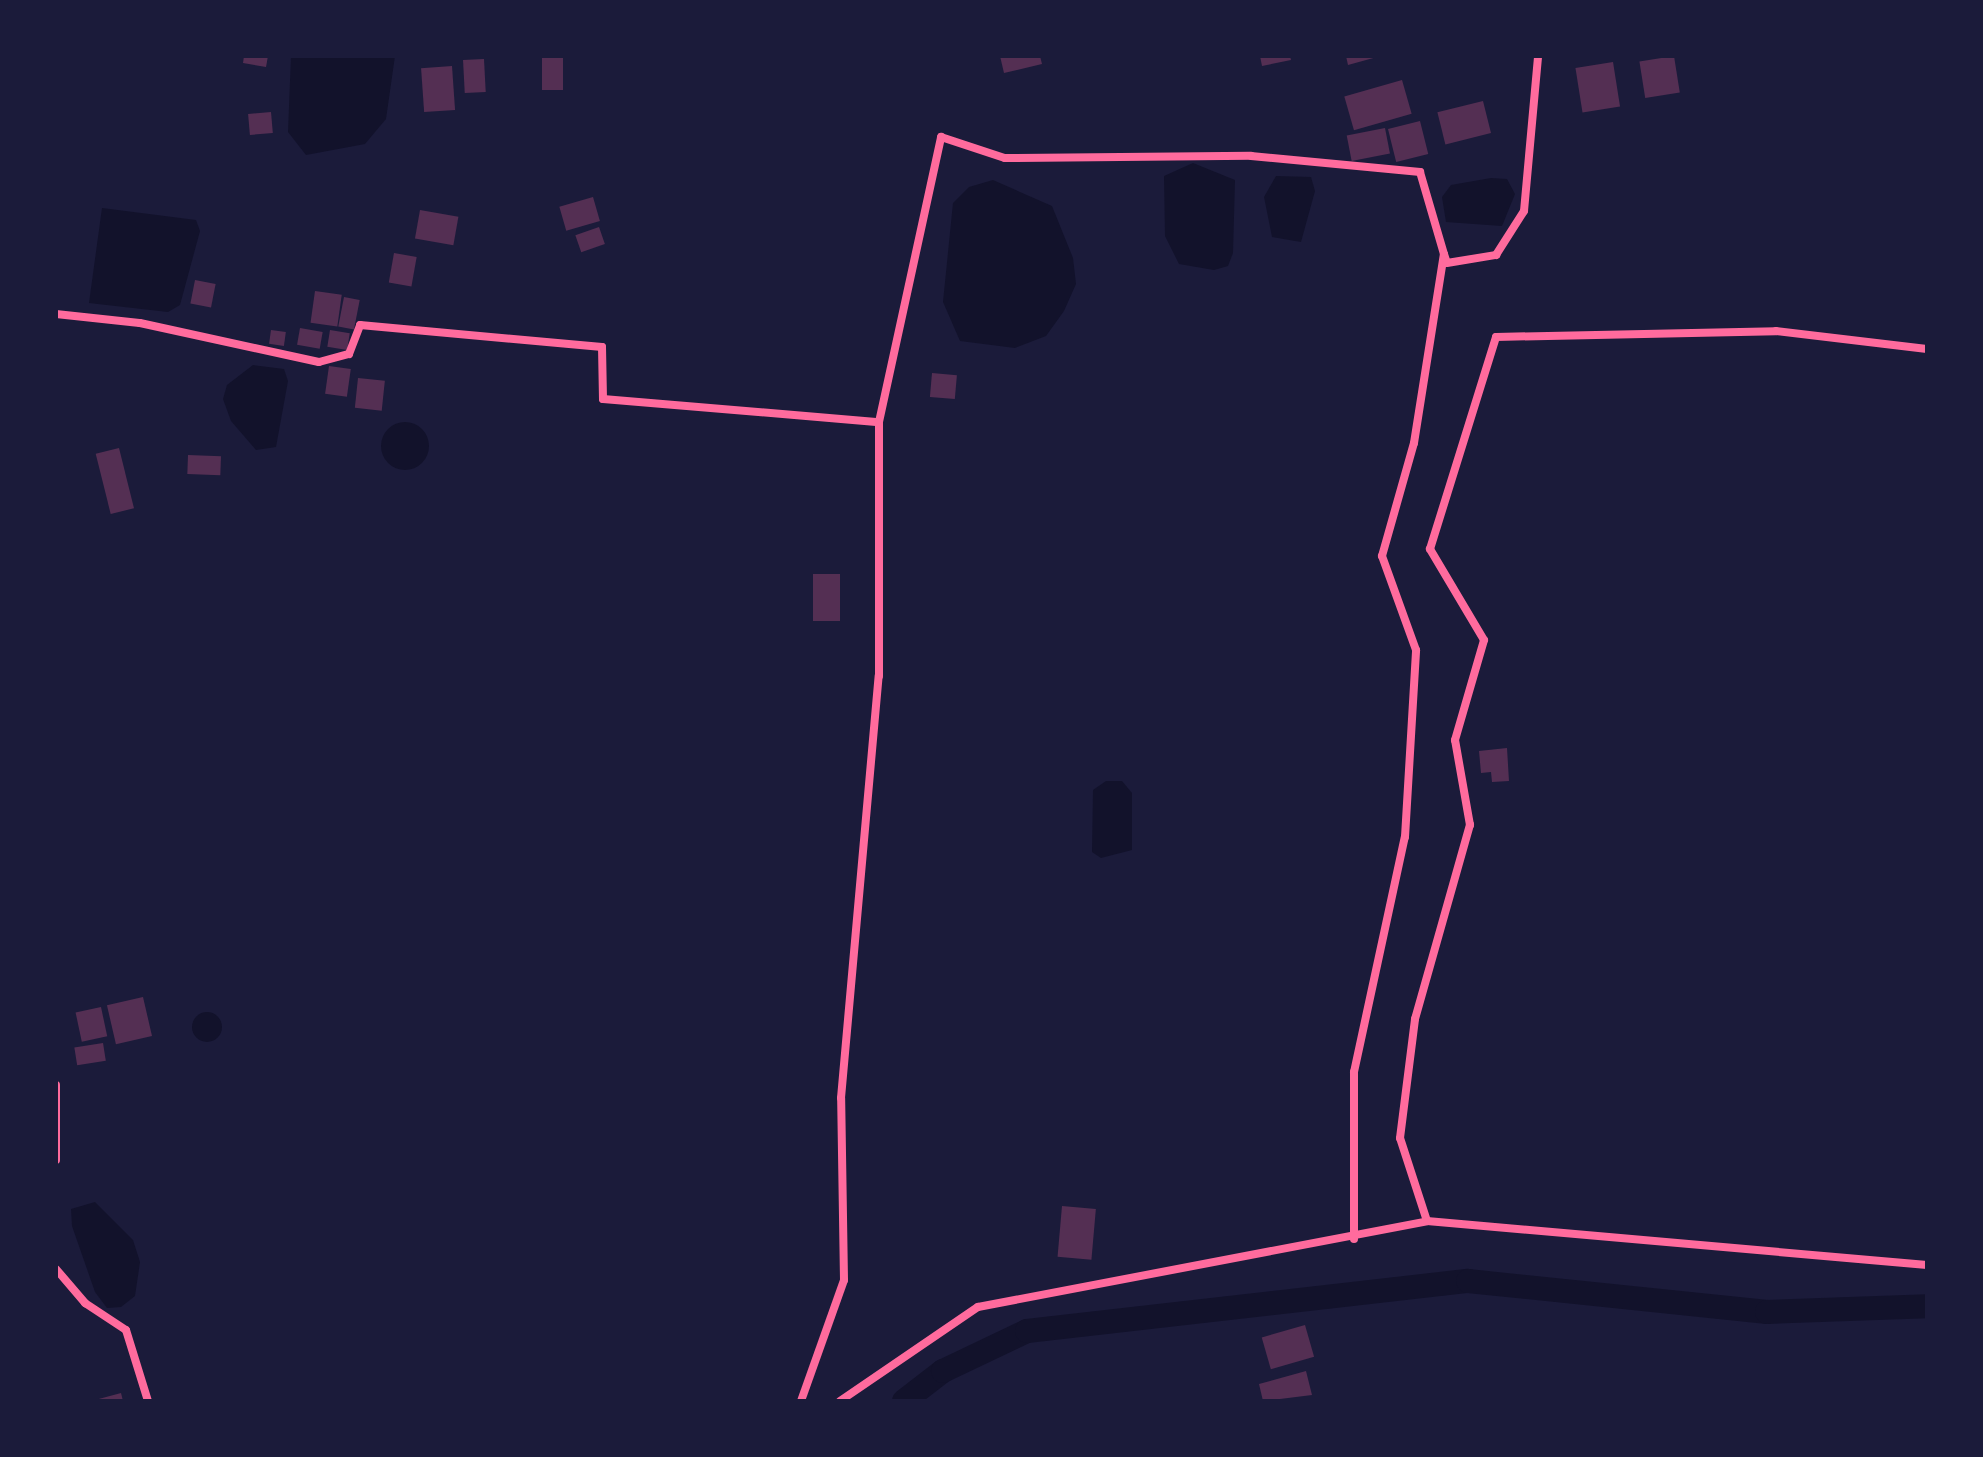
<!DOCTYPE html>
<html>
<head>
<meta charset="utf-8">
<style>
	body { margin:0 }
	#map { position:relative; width:1983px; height:1457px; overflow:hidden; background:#1b1b3a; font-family:"Open Sans",sans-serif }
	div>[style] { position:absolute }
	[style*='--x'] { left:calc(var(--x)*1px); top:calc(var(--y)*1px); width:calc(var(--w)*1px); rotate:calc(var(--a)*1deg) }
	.water>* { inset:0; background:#12122b }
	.round { border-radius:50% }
	.canal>* { height:24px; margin:-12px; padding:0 12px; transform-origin:12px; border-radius:12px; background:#12122b }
	.building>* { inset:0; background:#542f53; transform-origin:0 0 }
	.minor>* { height:8px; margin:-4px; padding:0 4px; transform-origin:4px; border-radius:4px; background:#ff6b9d }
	span { translate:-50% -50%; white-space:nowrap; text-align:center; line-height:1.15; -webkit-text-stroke:6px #1b1b3a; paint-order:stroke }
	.frame { position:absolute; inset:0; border:58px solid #1b1b3a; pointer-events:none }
</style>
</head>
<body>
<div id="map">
	<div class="water">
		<div style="clip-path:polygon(291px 56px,395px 56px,386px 119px,365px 144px,306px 155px,288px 132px)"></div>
		<div style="clip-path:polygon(1193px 163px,1235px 180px,1233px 253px,1228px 266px,1214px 270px,1179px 264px,1165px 236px,1164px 176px)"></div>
		<div style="clip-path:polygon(1276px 176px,1311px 177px,1315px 191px,1301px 242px,1272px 237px,1264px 197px)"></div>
		<div style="clip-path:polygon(1491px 178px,1507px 179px,1515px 194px,1502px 226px,1446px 222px,1442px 197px,1451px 185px)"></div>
		<div style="clip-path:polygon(993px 180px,1052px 206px,1073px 258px,1076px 284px,1064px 311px,1046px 336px,1015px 348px,960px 341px,943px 302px,953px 203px,969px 187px)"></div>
		<div style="clip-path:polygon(102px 208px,196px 220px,200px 231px,180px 305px,168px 312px,89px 303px)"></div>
		<div style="clip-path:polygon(253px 365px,284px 369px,288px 381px,276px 447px,256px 450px,231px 421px,223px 399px,227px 385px)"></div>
		<div class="round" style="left:381px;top:422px;width:48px;height:48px"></div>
		<div style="clip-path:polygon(1106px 781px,1122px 781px,1132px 793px,1132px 850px,1101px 858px,1092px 852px,1093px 790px)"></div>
		<div class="round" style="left:192px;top:1012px;width:30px;height:30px"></div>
		<div style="clip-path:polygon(95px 1202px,133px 1240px,140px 1262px,135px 1296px,121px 1307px,107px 1308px,95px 1292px,72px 1226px,71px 1209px)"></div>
	</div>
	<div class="canal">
		<div style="--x:904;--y:1401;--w:49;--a:-37.6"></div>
		<div style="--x:943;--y:1371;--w:93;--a:-25.5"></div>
		<div style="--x:1027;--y:1331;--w:444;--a:-6.5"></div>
		<div style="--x:1468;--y:1281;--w:301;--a:5.9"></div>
		<div style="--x:1767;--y:1312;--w:160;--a:-2.1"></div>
	</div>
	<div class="building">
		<div style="clip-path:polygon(244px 56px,268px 56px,266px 67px,243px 63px)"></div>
		<div style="left:542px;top:56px;width:21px;height:34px"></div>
		<div style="clip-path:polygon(1000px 56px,1040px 56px,1042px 64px,1004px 73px)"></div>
		<div style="clip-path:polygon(1260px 56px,1290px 56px,1291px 60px,1262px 66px)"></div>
		<div style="clip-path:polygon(1346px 56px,1377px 56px,1377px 57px,1348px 65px)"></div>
		<div style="left:1674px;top:56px;width:37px;height:35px;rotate:81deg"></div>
		<div style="left:484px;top:59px;width:33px;height:21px;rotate:87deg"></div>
		<div style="left:1613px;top:62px;width:45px;height:38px;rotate:81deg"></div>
		<div style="left:452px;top:66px;width:44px;height:31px;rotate:86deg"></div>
		<div style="left:1402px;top:80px;width:35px;height:60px;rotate:74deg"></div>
		<div style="left:1483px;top:101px;width:33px;height:47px;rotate:76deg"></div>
		<div style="left:271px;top:112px;width:21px;height:23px;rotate:85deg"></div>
		<div style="left:1420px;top:121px;width:34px;height:33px;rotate:76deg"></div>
		<div style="left:1385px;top:128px;width:26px;height:39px;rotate:79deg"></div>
		<div style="left:593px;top:197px;width:25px;height:35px;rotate:74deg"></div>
		<div style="left:420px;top:210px;width:39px;height:29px;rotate:10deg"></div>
		<div style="left:599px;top:227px;width:18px;height:25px;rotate:71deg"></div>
		<div style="left:394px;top:253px;width:23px;height:30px;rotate:10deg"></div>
		<div style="left:195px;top:280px;width:21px;height:24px;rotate:11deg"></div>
		<div style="left:315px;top:291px;width:27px;height:32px;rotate:8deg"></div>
		<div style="left:344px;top:297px;width:16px;height:30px;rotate:11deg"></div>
		<div style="left:300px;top:328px;width:23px;height:17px;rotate:10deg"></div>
		<div style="left:271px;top:330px;width:15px;height:14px;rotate:8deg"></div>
		<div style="left:330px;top:330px;width:20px;height:17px;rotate:9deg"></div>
		<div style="left:329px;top:366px;width:22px;height:28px;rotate:8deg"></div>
		<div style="left:932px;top:373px;width:25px;height:24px;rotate:5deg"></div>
		<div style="left:358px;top:378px;width:27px;height:30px;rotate:6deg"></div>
		<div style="left:119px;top:448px;width:62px;height:24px;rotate:76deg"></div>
		<div style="left:188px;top:455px;width:33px;height:19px;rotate:2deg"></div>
		<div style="left:840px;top:574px;width:47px;height:27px;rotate:90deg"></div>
		<div style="clip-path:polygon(1507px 748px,1509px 781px,1492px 782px,1491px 772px,1481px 773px,1479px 751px)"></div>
		<div style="left:143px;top:997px;width:40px;height:37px;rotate:77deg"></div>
		<div style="left:101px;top:1007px;width:30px;height:26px;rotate:78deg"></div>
		<div style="left:103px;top:1043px;width:18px;height:29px;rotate:81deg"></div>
		<div style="left:1062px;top:1206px;width:34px;height:51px;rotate:5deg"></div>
		<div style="left:1305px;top:1325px;width:33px;height:45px;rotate:74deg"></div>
		<div style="clip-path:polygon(1306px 1371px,1312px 1395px,1263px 1401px,1259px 1384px)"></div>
		<div style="clip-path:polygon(121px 1393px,123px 1401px,95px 1401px,95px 1400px)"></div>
	</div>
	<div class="minor">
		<div style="--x:56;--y:314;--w:84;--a:6.1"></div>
		<div style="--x:140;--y:323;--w:183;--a:12.3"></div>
		<div style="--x:319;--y:362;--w:31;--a:-15"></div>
		<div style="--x:349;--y:354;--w:31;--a:-69"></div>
		<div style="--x:360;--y:325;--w:243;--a:5.2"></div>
		<div style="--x:602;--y:347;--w:52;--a:88.9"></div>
		<div style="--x:603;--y:399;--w:277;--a:4.8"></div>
		<div style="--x:56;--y:1085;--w:75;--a:90"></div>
		<div style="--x:1427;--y:1221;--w:87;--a:-108"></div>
		<div style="--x:1400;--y:1138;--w:120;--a:-82.8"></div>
		<div style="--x:1415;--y:1019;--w:202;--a:-74.2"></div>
		<div style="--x:1470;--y:825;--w:86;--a:-100"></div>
		<div style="--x:1455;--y:740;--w:104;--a:-73.8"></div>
		<div style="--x:1484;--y:640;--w:106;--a:-120.7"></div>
		<div style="--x:1430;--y:549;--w:222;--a:-72.7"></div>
		<div style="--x:1496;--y:337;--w:280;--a:-1.2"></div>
		<div style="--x:1776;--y:331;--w:152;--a:6.8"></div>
		<div style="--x:1354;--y:1239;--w:167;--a:-90"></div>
		<div style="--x:1354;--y:1072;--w:240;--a:-77.8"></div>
		<div style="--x:1405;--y:837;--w:187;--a:-86.6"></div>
		<div style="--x:1416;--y:650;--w:100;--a:-109.9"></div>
		<div style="--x:1382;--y:556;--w:117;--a:-74.2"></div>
		<div style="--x:1414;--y:443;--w:191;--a:-81"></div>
		<div style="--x:1444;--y:254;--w:9;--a:72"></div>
		<div style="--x:1447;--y:263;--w:50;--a:-9.3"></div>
		<div style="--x:1496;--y:255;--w:52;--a:-57.5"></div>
		<div style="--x:1524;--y:211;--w:156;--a:-84.8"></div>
		<div style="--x:56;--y:1269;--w:45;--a:49.5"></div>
		<div style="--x:85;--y:1303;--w:49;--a:33.4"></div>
		<div style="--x:126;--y:1330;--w:74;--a:72.8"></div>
		<div style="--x:801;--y:1401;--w:128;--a:-70.4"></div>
		<div style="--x:844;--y:1280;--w:182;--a:-90.9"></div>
		<div style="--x:841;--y:1098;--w:424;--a:-84.9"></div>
		<div style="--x:879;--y:676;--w:254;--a:-90"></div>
		<div style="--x:879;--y:422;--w:292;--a:-77.7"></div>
		<div style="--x:941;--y:137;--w:67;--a:18.2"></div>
		<div style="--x:1005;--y:158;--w:246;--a:-0.5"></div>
		<div style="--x:1251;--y:156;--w:170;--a:5.4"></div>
		<div style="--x:1420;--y:172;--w:85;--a:73.7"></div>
		<div style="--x:840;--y:1401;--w:167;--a:-34.3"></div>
		<div style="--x:978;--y:1307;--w:457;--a:-10.8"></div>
		<div style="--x:1427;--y:1221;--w:502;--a:5.03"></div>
	</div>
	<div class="frame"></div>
</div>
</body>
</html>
